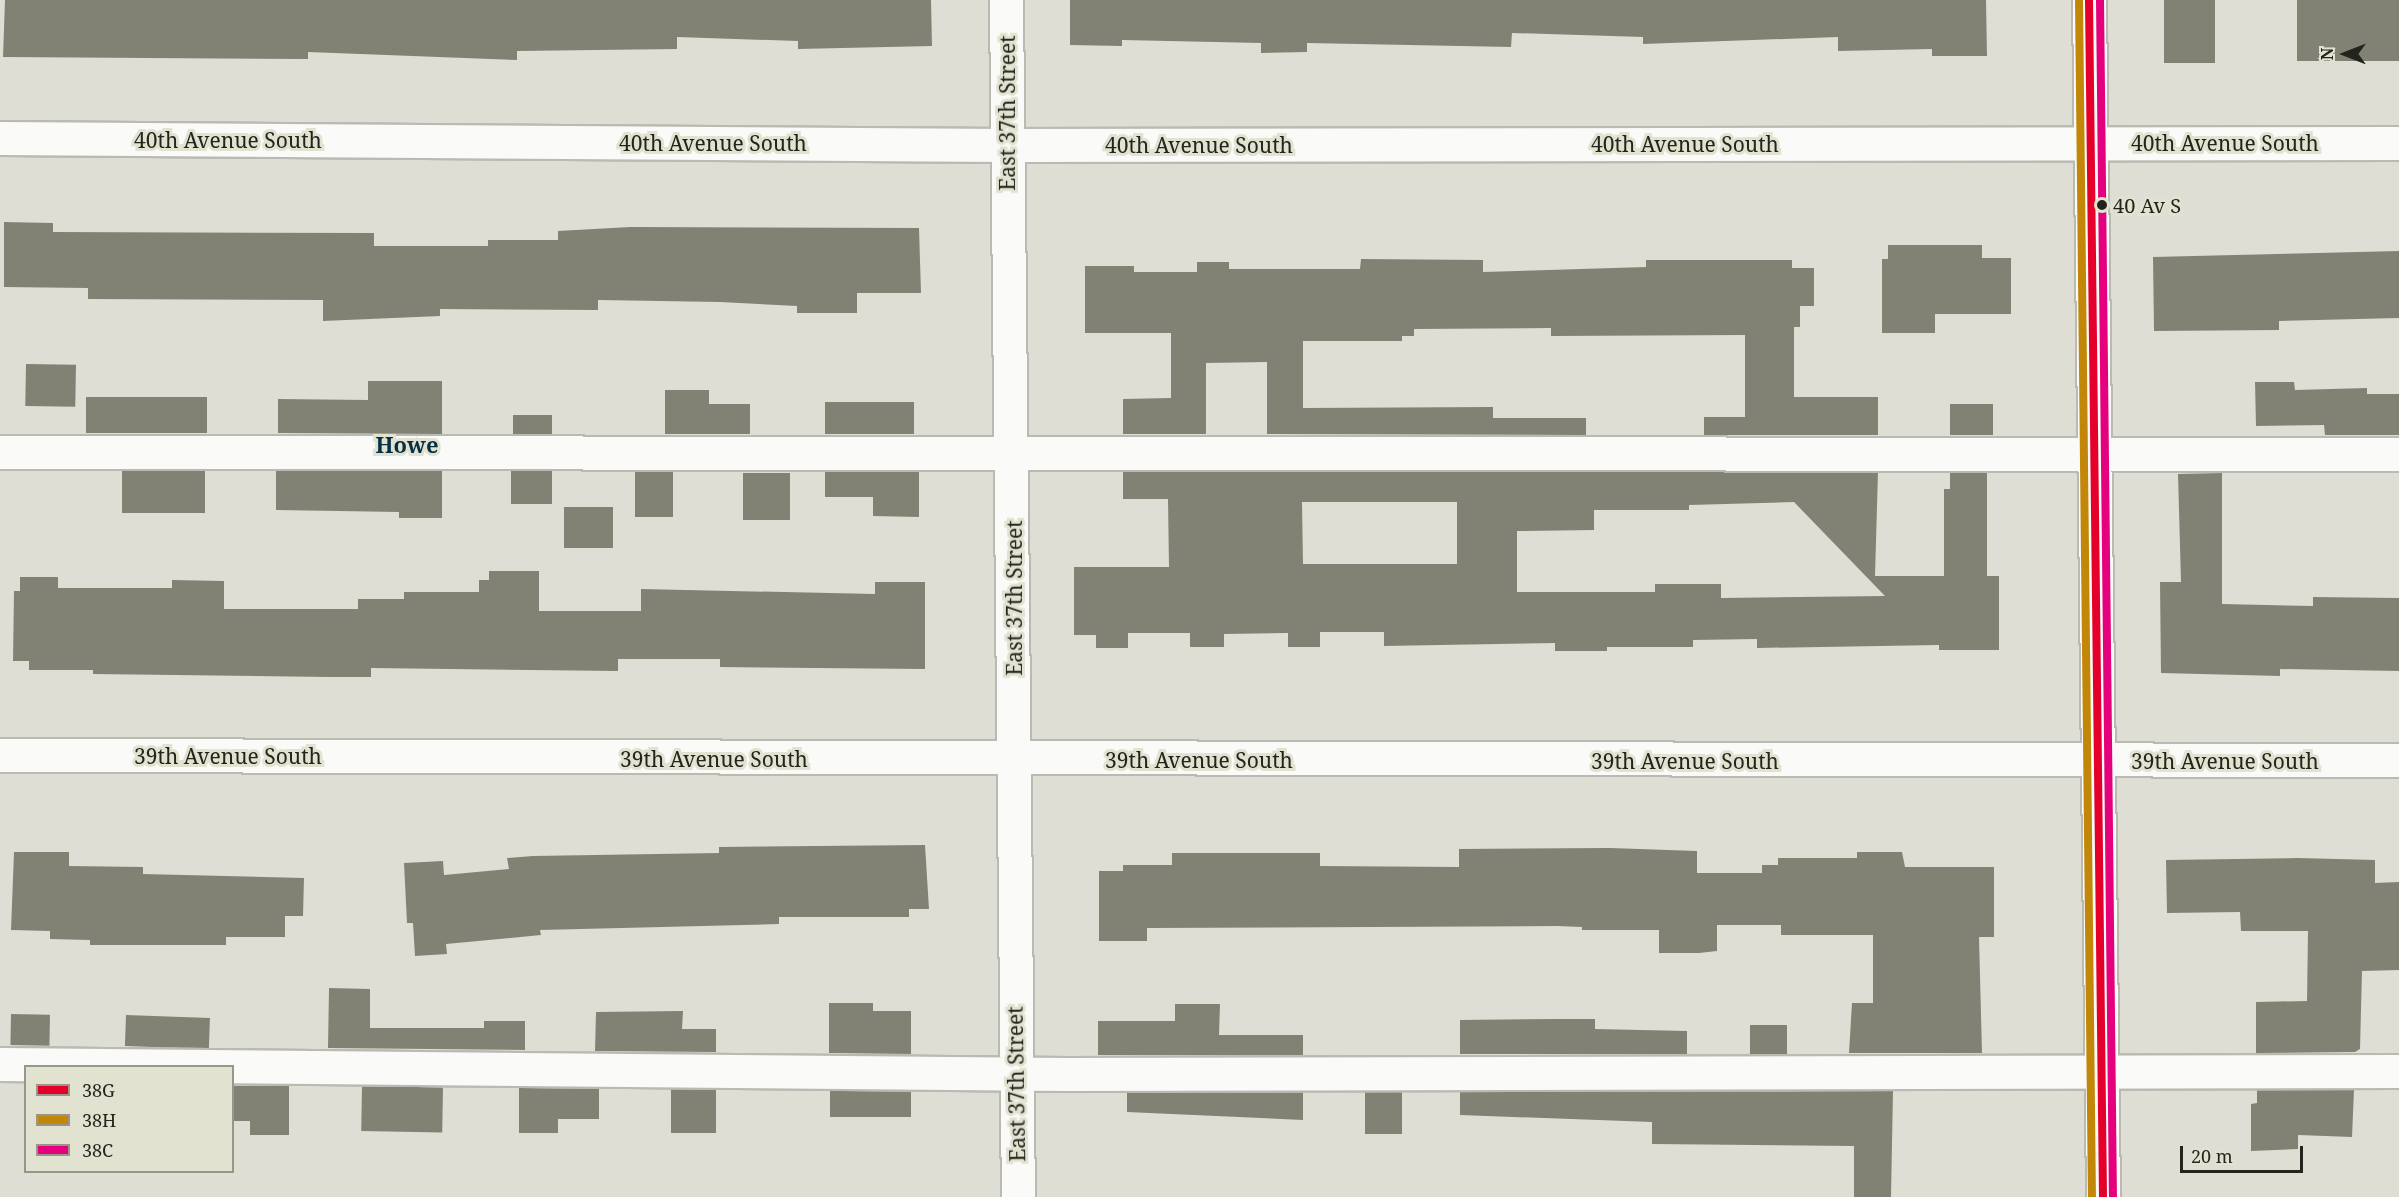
<!DOCTYPE html>
<html>
<head>
<meta charset="utf-8">
<style>
	body { margin:0 }
	#map { position:relative; width:2399px; height:1197px; overflow:hidden; background:#deded5; font-family:"Noto Serif",serif }
	div>[style] { position:absolute }
	[style*='--x'] { left:calc(var(--x)*1px); top:calc(var(--y)*1px); width:calc(var(--w)*1px); rotate:calc(var(--a)*1deg) }
	.building>* { inset:0; background:#828274; transform-origin:0 0 }
	.roads { filter:drop-shadow(2px 0 #babab3) drop-shadow(-2px 0 #babab3) drop-shadow(0 2px #babab3) drop-shadow(0 -2px #babab3) }
	.minor>* { height:33px; margin:-16.5px; padding:0 16.5px; transform-origin:16.5px; border-radius:16.5px; background:#fafaf9 }
	.bus-1>* { height:8px; margin:-4px; padding:0 4px; transform-origin:4px; border-radius:4px; background:#e4002b }
	.bus-2>* { height:8px; margin:-4px; padding:0 4px; transform-origin:4px; border-radius:4px; background:#c28608 }
	.bus-3>* { height:8px; margin:-4px; padding:0 4px; transform-origin:4px; border-radius:4px; background:#e5007d }
	.dots>* { width:16px; height:16px; translate:-50% -50%; box-sizing:border-box; border:3px solid #e2e2d1; border-radius:50% }
	span { translate:-50% -50%; white-space:nowrap; text-align:center; line-height:1.15; -webkit-text-stroke:6px #e2e2d1; paint-order:stroke }
	.bus-label { font-size:20px; color:#24241e }
	.left { translate:0 -50%; text-align:left }
	.street-label { font-size:21px; color:#24241e }
	.neighbourhood-label { font-size:22px; color:#042f45; font-weight:700 }
	.legend { position:absolute; left:24px; top:1065px; width:210px; height:108px; box-sizing:border-box; background:#e2e2d1; border:2px solid #969689; margin:0; padding:8px 10px; list-style:none; font-size:18px; color:#24241e }
	.legend li { display:flex; align-items:center; gap:12px; height:30px }
	.legend b { width:30px; border:2px solid #969689 }
	.north { position:absolute; left:2315px; top:24px; width:60px; height:60px; -webkit-text-stroke:4px #e2e2d1; paint-order:stroke; rotate:270deg; font-size:16px; font-weight:700; line-height:24px; text-align:center; color:#24241e }
	.north::after { content:''; display:block; margin:auto; width:21px; height:27px; background:#24241e; clip-path:polygon(50% 0,100% 100%,50% 72%,0 100%) }
	.scale { position:absolute; left:2180px; top:1146px; width:123px; height:27px; box-sizing:border-box; border:3px solid #24241e; border-top:0; padding-left:8px; font-size:18px; line-height:21px; white-space:nowrap; color:#24241e; -webkit-text-stroke:4px #e2e2d1; paint-order:stroke }
</style>
</head>
<body>
<div id="map">
	<div class="building">
		<div style="clip-path:polygon(5px 0,931px 0,932px 46px,798px 49px,798px 41px,677px 37px,677px 49px,517px 51px,517px 60px,308px 52px,308px 59px,3px 57px)"></div>
		<div style="clip-path:polygon(1070px 0,1986px 0,1987px 56px,1932px 56px,1932px 49px,1838px 51px,1838px 37px,1643px 44px,1643px 37px,1512px 33px,1511px 47px,1307px 43px,1307px 52px,1261px 53px,1261px 43px,1122px 40px,1122px 46px,1070px 45px)"></div>
		<div style="left:2164px;top:0;width:51px;height:63px"></div>
		<div style="left:2297px;top:0;width:102px;height:61px"></div>
		<div style="clip-path:polygon(4px 222px,53px 223px,53px 232px,374px 233px,374px 246px,488px 246px,488px 240px,558px 240px,558px 231px,630px 227px,919px 228px,921px 293px,857px 293px,857px 313px,797px 313px,797px 306px,720px 302px,598px 300px,598px 310px,440px 309px,440px 316px,323px 321px,323px 300px,88px 299px,88px 288px,4px 287px)"></div>
		<div style="clip-path:polygon(1888px 245px,1982px 245px,1982px 258px,2011px 258px,2011px 314px,1935px 314px,1935px 333px,1882px 333px,1882px 259px,1888px 259px)"></div>
		<div style="clip-path:polygon(2399px 251px,2399px 318px,2279px 321px,2279px 330px,2154px 331px,2153px 257px)"></div>
		<div style="clip-path:polygon(1361px 259px,1483px 260px,1483px 272px,1646px 267px,1646px 260px,1792px 260px,1792px 268px,1814px 268px,1814px 306px,1800px 306px,1800px 327px,1794px 327px,1794px 397px,1878px 397px,1878px 435px,1704px 435px,1704px 417px,1745px 417px,1745px 335px,1551px 336px,1551px 328px,1414px 329px,1414px 336px,1402px 336px,1402px 341px,1303px 341px,1303px 408px,1493px 407px,1493px 418px,1586px 418px,1586px 435px,1267px 434px,1267px 362px,1206px 363px,1206px 434px,1123px 434px,1123px 399px,1171px 398px,1171px 333px,1085px 333px,1085px 266px,1134px 266px,1134px 272px,1197px 272px,1197px 262px,1229px 262px,1229px 269px,1360px 269px)"></div>
		<div style="left:26px;top:364px;width:50px;height:42px;rotate:1deg"></div>
		<div style="clip-path:polygon(368px 381px,442px 381px,442px 434px,278px 433px,278px 399px,368px 400px)"></div>
		<div style="clip-path:polygon(2255px 382px,2294px 382px,2295px 390px,2367px 388px,2367px 394px,2399px 394px,2399px 435px,2325px 435px,2324px 425px,2256px 426px)"></div>
		<div style="clip-path:polygon(665px 390px,709px 390px,709px 404px,750px 404px,750px 434px,665px 434px)"></div>
		<div style="left:86px;top:397px;width:121px;height:36px"></div>
		<div style="left:825px;top:402px;width:89px;height:32px"></div>
		<div style="left:1950px;top:404px;width:43px;height:31px"></div>
		<div style="left:513px;top:415px;width:39px;height:19px"></div>
		<div style="left:122px;top:471px;width:83px;height:42px"></div>
		<div style="clip-path:polygon(276px 471px,442px 471px,442px 518px,399px 518px,399px 512px,276px 510px)"></div>
		<div style="left:511px;top:471px;width:41px;height:33px"></div>
		<div style="left:635px;top:471px;width:38px;height:46px"></div>
		<div style="clip-path:polygon(825px 471px,919px 472px,919px 517px,873px 516px,873px 497px,825px 497px)"></div>
		<div style="clip-path:polygon(evenodd,1123px 472px,1878px 472px,1875px 576px,1944px 576px,1944px 489px,1950px 489px,1950px 472px,1987px 472px,1987px 576px,1999px 576px,1999px 650px,1939px 650px,1939px 645px,1757px 648px,1757px 639px,1693px 640px,1693px 647px,1607px 647px,1607px 651px,1555px 651px,1555px 643px,1384px 646px,1384px 632px,1320px 632px,1320px 647px,1288px 647px,1288px 633px,1224px 634px,1224px 647px,1190px 647px,1190px 633px,1128px 633px,1128px 648px,1096px 648px,1096px 635px,1074px 635px,1074px 567px,1169px 567px,1168px 499px,1123px 499px,1123px 472px,1302px 502px,1457px 502px,1457px 564px,1303px 564px,1302px 502px,1123px 472px,1794px 502px,1885px 596px,1721px 598px,1721px 584px,1655px 584px,1655px 592px,1517px 592px,1517px 531px,1594px 530px,1594px 510px,1689px 510px,1689px 505px,1794px 502px)"></div>
		<div style="left:743px;top:473px;width:47px;height:47px"></div>
		<div style="clip-path:polygon(2222px 473px,2222px 604px,2313px 606px,2313px 597px,2399px 598px,2399px 671px,2280px 669px,2280px 676px,2161px 673px,2160px 582px,2181px 582px,2178px 474px)"></div>
		<div style="left:564px;top:507px;width:49px;height:41px"></div>
		<div style="clip-path:polygon(489px 571px,539px 571px,539px 611px,641px 611px,641px 589px,875px 594px,875px 582px,925px 582px,925px 669px,720px 667px,720px 659px,618px 659px,618px 671px,371px 668px,371px 677px,330px 677px,93px 674px,93px 670px,29px 670px,29px 661px,13px 661px,14px 591px,20px 591px,20px 577px,58px 577px,58px 588px,172px 588px,172px 580px,224px 581px,224px 609px,358px 609px,358px 599px,404px 599px,404px 592px,479px 592px,479px 580px,489px 580px)"></div>
		<div style="clip-path:polygon(925px 845px,929px 909px,909px 909px,909px 917px,779px 917px,779px 924px,540px 930px,541px 935px,446px 944px,447px 954px,415px 956px,413px 923px,407px 923px,404px 863px,443px 861px,444px 875px,509px 869px,507px 858px,533px 856px,719px 853px,719px 847px)"></div>
		<div style="clip-path:polygon(1610px 848px,1697px 851px,1697px 873px,1762px 873px,1762px 865px,1778px 865px,1778px 858px,1857px 858px,1857px 852px,1902px 852px,1905px 867px,1994px 867px,1994px 937px,1979px 937px,1982px 1053px,1849px 1053px,1852px 1003px,1873px 1003px,1873px 935px,1781px 935px,1781px 925px,1717px 925px,1717px 951px,1699px 953px,1659px 953px,1659px 930px,1582px 930px,1582px 927px,1557px 926px,1147px 928px,1147px 941px,1099px 941px,1099px 871px,1123px 871px,1123px 865px,1172px 865px,1172px 853px,1320px 853px,1320px 866px,1459px 867px,1459px 849px)"></div>
		<div style="clip-path:polygon(14px 852px,69px 852px,69px 866px,143px 867px,143px 874px,304px 878px,303px 916px,285px 916px,285px 937px,226px 937px,226px 945px,90px 945px,90px 940px,50px 939px,50px 931px,11px 930px)"></div>
		<div style="clip-path:polygon(2298px 858px,2375px 860px,2375px 883px,2399px 882px,2399px 970px,2362px 971px,2360px 1049px,2355px 1052px,2256px 1053px,2256px 1002px,2307px 1001px,2308px 931px,2241px 931px,2240px 912px,2167px 913px,2166px 860px)"></div>
		<div style="clip-path:polygon(329px 988px,370px 989px,370px 1028px,484px 1028px,484px 1021px,525px 1021px,525px 1050px,328px 1048px)"></div>
		<div style="clip-path:polygon(829px 1003px,873px 1003px,873px 1011px,911px 1011px,911px 1054px,829px 1053px)"></div>
		<div style="clip-path:polygon(1175px 1004px,1220px 1004px,1219px 1035px,1303px 1035px,1303px 1055px,1098px 1055px,1098px 1021px,1175px 1021px)"></div>
		<div style="clip-path:polygon(683px 1011px,682px 1029px,716px 1029px,716px 1052px,595px 1051px,596px 1012px)"></div>
		<div style="left:11px;top:1014px;width:39px;height:31px;rotate:1deg"></div>
		<div style="left:126px;top:1015px;width:84px;height:31px;rotate:2deg"></div>
		<div style="clip-path:polygon(1557px 1019px,1595px 1019px,1595px 1029px,1687px 1031px,1687px 1054px,1460px 1054px,1460px 1020px)"></div>
		<div style="left:1750px;top:1025px;width:37px;height:29px"></div>
		<div style="clip-path:polygon(232px 1086px,289px 1086px,289px 1135px,250px 1135px,250px 1121px,232px 1121px)"></div>
		<div style="left:362px;top:1086px;width:81px;height:45px;rotate:1deg"></div>
		<div style="clip-path:polygon(519px 1088px,599px 1088px,599px 1119px,558px 1119px,558px 1133px,519px 1133px)"></div>
		<div style="left:671px;top:1089px;width:45px;height:44px"></div>
		<div style="clip-path:polygon(2257px 1090px,2354px 1090px,2352px 1137px,2298px 1135px,2298px 1149px,2251px 1151px,2251px 1104px,2257px 1103px)"></div>
		<div style="left:830px;top:1091px;width:81px;height:26px"></div>
		<div style="clip-path:polygon(1850px 1091px,1893px 1091px,1891px 1197px,1854px 1197px,1854px 1146px,1652px 1144px,1652px 1122px,1460px 1115px,1460px 1092px)"></div>
		<div style="clip-path:polygon(1303px 1092px,1303px 1120px,1127px 1112px,1127px 1093px)"></div>
		<div style="left:1365px;top:1092px;width:37px;height:42px"></div>
	</div>
	<div class="roads">
		<div class="minor">
			<div style="--x:1006;--y:0;--w:1197;--a:89.43"></div>
			<div style="--x:2089;--y:0;--w:1197;--a:89.33"></div>
			<div style="--x:0;--y:138;--w:1008;--a:0.4"></div>
			<div style="--x:1008;--y:145;--w:1391;--a:-0.08"></div>
			<div style="--x:0;--y:452;--w:2399;--a:0.05"></div>
			<div style="--x:0;--y:755;--w:2399;--a:0.12"></div>
			<div style="--x:0;--y:1064;--w:1067;--a:0.54"></div>
			<div style="--x:1067;--y:1074;--w:1332;--a:-0.13"></div>
		</div>
	</div>
	<div class="bus-1">
		<div style="--x:2089;--y:0;--w:1197;--a:89.33"></div>
	</div>
	<div class="bus-2">
		<div style="--x:2079;--y:0;--w:1197;--a:89.38"></div>
	</div>
	<div class="bus-3">
		<div style="--x:2100;--y:0;--w:1197;--a:89.38"></div>
	</div>
	<div class="dots">
		<div style="left:2102px;top:205px;background:#24241e"></div>
	</div>
	<div class="bus-label">
		<span class="left" style="left:2113px;top:205px">40 Av S</span>
	</div>
	<div class="street-label">
		<span style="left:1007px;top:113px;rotate:-90deg">East 37th Street</span>
		<span style="left:228px;top:140px">40th Avenue South</span>
		<span style="left:713px;top:143px">40th Avenue South</span>
		<span style="left:2225px;top:143px">40th Avenue South</span>
		<span style="left:1685px;top:144px">40th Avenue South</span>
		<span style="left:1199px;top:145px">40th Avenue South</span>
		<span style="left:1014px;top:598px;rotate:-90deg">East 37th Street</span>
		<span style="left:228px;top:756px">39th Avenue South</span>
		<span style="left:714px;top:759px">39th Avenue South</span>
		<span style="left:1199px;top:760px">39th Avenue South</span>
		<span style="left:1685px;top:761px">39th Avenue South</span>
		<span style="left:2225px;top:761px">39th Avenue South</span>
		<span style="left:1016px;top:1084px;rotate:-91deg">East 37th Street</span>
	</div>
	<div class="neighbourhood-label">
		<span style="left:407px;top:445px">Howe</span>
	</div>
	<ul class="legend">
	<li><b style="height:8px;background:#e4002b"></b>38G</li>
	<li><b style="height:8px;background:#c28608"></b>38H</li>
	<li><b style="height:8px;background:#e5007d"></b>38C</li>
	</ul>
	<div class="north">N</div>
	<div class="scale">20 m</div>
</div>
</body>
</html>
